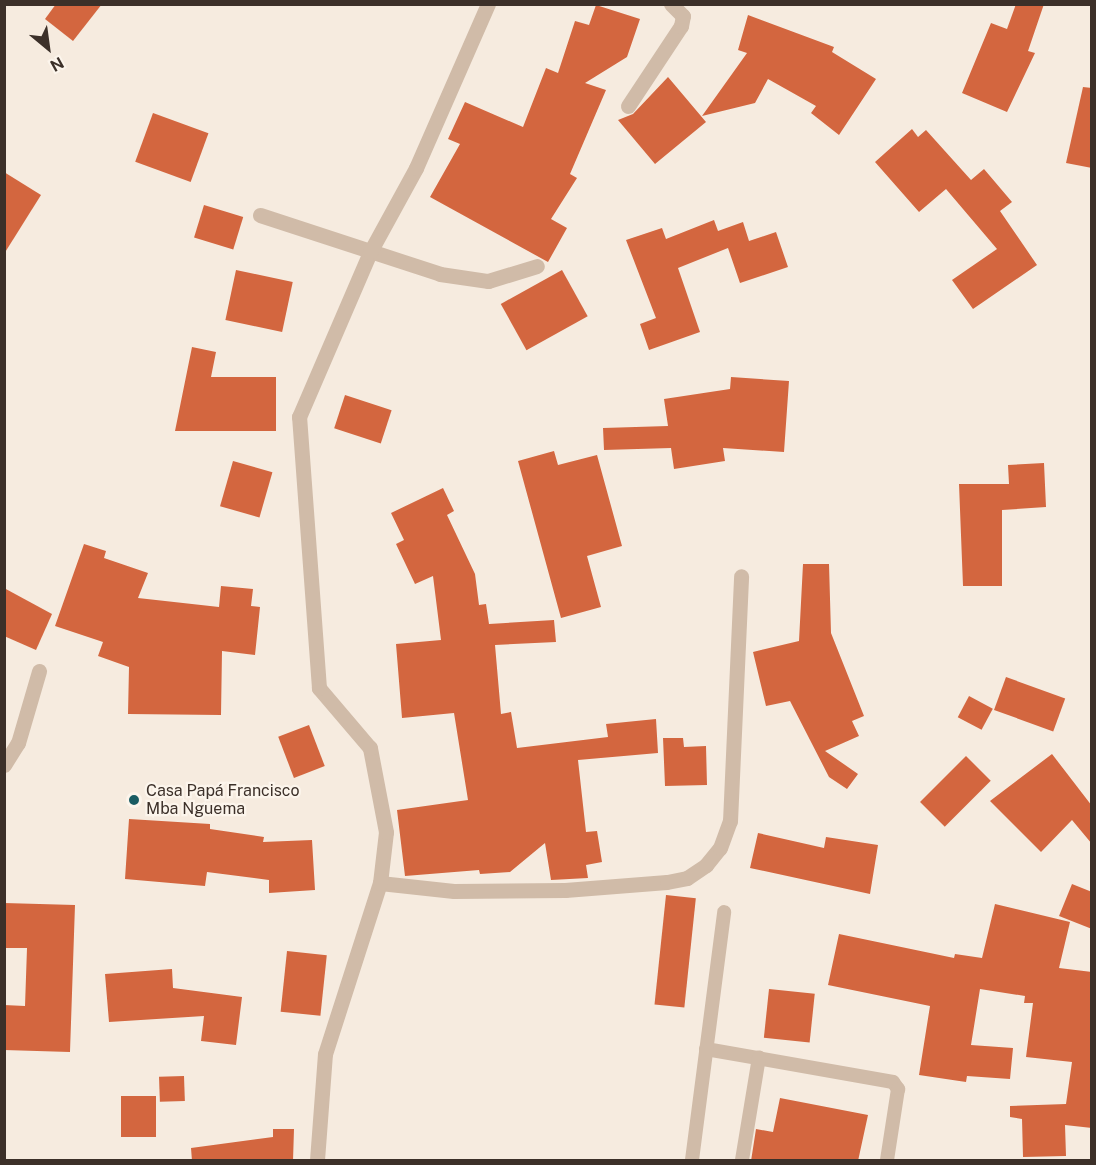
<!DOCTYPE html>
<html>
<head>
<meta charset="utf-8">
<style>
	body { margin:0 }
	#map { position:relative; width:1096px; height:1165px; overflow:hidden; background:#f6ebdf; font-family:"Public Sans",sans-serif }
	div>[style] { position:absolute }
	[style*='--x'] { left:calc(var(--x)*1px); top:calc(var(--y)*1px); width:calc(var(--w)*1px); rotate:calc(var(--a)*1deg) }
	.building>* { inset:0; background:#d3663f; transform-origin:0 0 }
	.service>* { height:14px; margin:-7px; padding:0 7px; transform-origin:7px; border-radius:7px; background:#d0bba8 }
	.minor>* { height:15px; margin:-7.5px; padding:0 7.5px; transform-origin:7.5px; border-radius:7.5px; background:#d0bba8 }
	.dots>* { width:16px; height:16px; translate:-50% -50%; box-sizing:border-box; border:3px solid #fcf5ec; border-radius:50% }
	span { translate:-50% -50%; white-space:nowrap; text-align:center; line-height:1.15; -webkit-text-stroke:4.5px #fcf5ec; paint-order:stroke }
	.poi-label { font-size:16px; color:#3c3029 }
	.left { translate:0 -50%; text-align:left }
	.frame { position:absolute; inset:0; border:6px solid #3c3029; pointer-events:none }
	.north { position:absolute; left:18px; top:18px; width:60px; height:60px; -webkit-text-stroke:4px #fcf5ec; paint-order:stroke; rotate:151deg; font-size:16px; font-weight:700; line-height:24px; text-align:center; color:#3c3029 }
	.north::after { content:''; display:block; margin:auto; width:21px; height:27px; background:#3c3029; clip-path:polygon(50% 0,100% 100%,50% 72%,0 100%) }
</style>
</head>
<body>
<div id="map">
	<div class="building">
		<div style="clip-path:polygon(56px 4px,102px 4px,73px 41px,45px 19px)"></div>
		<div style="clip-path:polygon(1016px 4px,1044px 4px,1028px 51px,1035px 53px,1007px 112px,962px 93px,991px 23px,1007px 29px)"></div>
		<div style="clip-path:polygon(596px 5px,640px 19px,627px 57px,585px 83px,606px 90px,570px 174px,577px 178px,551px 219px,567px 228px,548px 262px,430px 197px,460px 144px,448px 139px,465px 102px,523px 127px,546px 68px,558px 73px,575px 21px,589px 25px)"></div>
		<div style="clip-path:polygon(748px 15px,834px 47px,832px 52px,876px 79px,839px 135px,811px 113px,816px 106px,768px 79px,755px 103px,702px 116px,747px 53px,738px 50px)"></div>
		<div style="clip-path:polygon(668px 77px,706px 122px,655px 164px,618px 120px,633px 114px)"></div>
		<div style="clip-path:polygon(1083px 87px,1092px 88px,1092px 168px,1066px 163px)"></div>
		<div style="left:153px;top:113px;width:59px;height:52px;rotate:20deg"></div>
		<div style="clip-path:polygon(912px 129px,918px 137px,926px 130px,971px 180px,984px 169px,1012px 202px,1000px 211px,1037px 265px,973px 309px,952px 280px,997px 249px,946px 189px,919px 212px,875px 162px)"></div>
		<div style="clip-path:polygon(4px 172px,41px 195px,4px 254px)"></div>
		<div style="left:204px;top:205px;width:41px;height:34px;rotate:17deg"></div>
		<div style="clip-path:polygon(714px 220px,718px 231px,743px 222px,749px 241px,776px 232px,788px 267px,740px 283px,728px 248px,678px 268px,700px 332px,649px 350px,640px 324px,656px 318px,626px 240px,662px 228px,666px 239px)"></div>
		<div style="left:236px;top:270px;width:58px;height:51px;rotate:12deg"></div>
		<div style="left:562px;top:270px;width:53px;height:70px;rotate:61deg"></div>
		<div style="clip-path:polygon(192px 347px,216px 352px,211px 377px,276px 377px,276px 431px,175px 431px)"></div>
		<div style="clip-path:polygon(731px 377px,789px 381px,784px 452px,723px 448px,725px 461px,674px 469px,671px 448px,604px 450px,603px 428px,668px 426px,664px 399px,730px 389px)"></div>
		<div style="left:345px;top:395px;width:49px;height:35px;rotate:18deg"></div>
		<div style="clip-path:polygon(554px 451px,558px 465px,597px 455px,622px 546px,587px 556px,601px 607px,561px 618px,518px 461px)"></div>
		<div style="left:233px;top:461px;width:41px;height:47px;rotate:16deg"></div>
		<div style="clip-path:polygon(1044px 463px,1046px 507px,1002px 510px,1002px 586px,963px 586px,959px 484px,1009px 484px,1008px 465px)"></div>
		<div style="clip-path:polygon(443px 488px,454px 511px,447px 515px,475px 574px,479px 605px,486px 604px,489px 624px,554px 620px,556px 642px,495px 645px,501px 714px,511px 712px,517px 748px,608px 737px,606px 724px,656px 719px,658px 753px,578px 760px,586px 832px,597px 831px,602px 862px,586px 865px,588px 878px,551px 880px,545px 843px,510px 872px,480px 874px,479px 870px,405px 876px,397px 810px,468px 800px,454px 713px,402px 718px,396px 644px,441px 640px,433px 576px,415px 584px,396px 544px,404px 540px,391px 513px)"></div>
		<div style="clip-path:polygon(84px 544px,106px 551px,104px 558px,148px 573px,138px 598px,219px 607px,221px 586px,253px 589px,251px 606px,260px 607px,255px 655px,222px 651px,221px 715px,128px 714px,129px 667px,98px 656px,103px 642px,55px 626px)"></div>
		<div style="clip-path:polygon(803px 564px,829px 564px,831px 633px,864px 716px,852px 721px,859px 736px,825px 751px,858px 774px,847px 789px,829px 777px,790px 701px,766px 706px,753px 652px,799px 641px)"></div>
		<div style="clip-path:polygon(4px 588px,52px 614px,36px 650px,4px 636px)"></div>
		<div style="left:1006px;top:677px;width:63px;height:35px;rotate:20deg"></div>
		<div style="left:969px;top:696px;width:27px;height:24px;rotate:28deg"></div>
		<div style="left:309px;top:725px;width:44px;height:33px;rotate:69deg"></div>
		<div style="clip-path:polygon(663px 738px,683px 738px,684px 747px,706px 746px,707px 785px,665px 786px)"></div>
		<div style="clip-path:polygon(1052px 754px,1092px 806px,1092px 844px,1072px 820px,1041px 852px,990px 801px)"></div>
		<div style="left:966px;top:756px;width:35px;height:65px;rotate:45deg"></div>
		<div style="clip-path:polygon(129px 819px,210px 824px,210px 829px,264px 837px,263px 842px,312px 840px,315px 890px,269px 893px,269px 880px,207px 872px,205px 886px,125px 879px)"></div>
		<div style="clip-path:polygon(758px 833px,824px 848px,826px 837px,878px 845px,870px 894px,750px 868px)"></div>
		<div style="clip-path:polygon(1072px 884px,1092px 892px,1092px 929px,1059px 916px)"></div>
		<div style="left:666px;top:895px;width:30px;height:110px;rotate:6deg"></div>
		<div style="clip-path:polygon(4px 903px,75px 905px,70px 1052px,4px 1050px,4px 1005px,25px 1006px,27px 948px,4px 948px)"></div>
		<div style="clip-path:polygon(995px 904px,1070px 922px,1059px 968px,1092px 972px,1092px 1128px,1065px 1125px,1066px 1156px,1023px 1157px,1022px 1119px,1010px 1117px,1010px 1106px,1066px 1104px,1072px 1062px,1026px 1057px,1033px 1003px,1024px 1003px,1025px 996px,980px 989px,971px 1045px,1013px 1048px,1010px 1079px,967px 1076px,966px 1082px,919px 1075px,930px 1006px,828px 985px,839px 934px,954px 958px,955px 954px,982px 958px)"></div>
		<div style="left:287px;top:951px;width:40px;height:61px;rotate:6deg"></div>
		<div style="clip-path:polygon(172px 969px,173px 988px,242px 997px,236px 1045px,201px 1041px,204px 1016px,109px 1022px,105px 974px)"></div>
		<div style="left:769px;top:989px;width:46px;height:49px;rotate:6deg"></div>
		<div style="left:184px;top:1076px;width:25px;height:25px;rotate:88deg"></div>
		<div style="left:121px;top:1096px;width:35px;height:41px"></div>
		<div style="clip-path:polygon(780px 1098px,868px 1115px,858px 1161px,751px 1161px,756px 1129px,773px 1132px)"></div>
		<div style="clip-path:polygon(273px 1129px,294px 1129px,293px 1161px,192px 1161px,191px 1148px,273px 1137px)"></div>
	</div>
	<div class="service">
		<div style="--x:706;--y:1049;--w:190;--a:10"></div>
		<div style="--x:893;--y:1082;--w:9;--a:54"></div>
		<div style="--x:898;--y:1089;--w:72;--a:98.8"></div>
		<div style="--x:692;--y:1160;--w:250;--a:-82.6"></div>
		<div style="--x:742;--y:1160;--w:104;--a:-80.6"></div>
	</div>
	<div class="minor">
		<div style="--x:628;--y:106;--w:96;--a:-56.5"></div>
		<div style="--x:681;--y:26;--w:10;--a:-79"></div>
		<div style="--x:683;--y:16;--w:17;--a:-135"></div>
		<div style="--x:260;--y:215;--w:189;--a:18.1"></div>
		<div style="--x:440;--y:274;--w:49;--a:8.3"></div>
		<div style="--x:488;--y:281;--w:51;--a:-17"></div>
		<div style="--x:4;--y:765;--w:26;--a:-58"></div>
		<div style="--x:18;--y:743;--w:75;--a:-73.7"></div>
		<div style="--x:380;--y:883;--w:74;--a:6.2"></div>
		<div style="--x:454;--y:891;--w:111;--a:-0.5"></div>
		<div style="--x:565;--y:890;--w:102;--a:-4.5"></div>
		<div style="--x:667;--y:882;--w:20;--a:-11"></div>
		<div style="--x:687;--y:878;--w:23;--a:-34"></div>
		<div style="--x:706;--y:865;--w:22;--a:-51"></div>
		<div style="--x:720;--y:848;--w:29;--a:-70"></div>
		<div style="--x:730;--y:821;--w:245;--a:-87.4"></div>
		<div style="--x:317;--y:1160;--w:106;--a:-85.7"></div>
		<div style="--x:325;--y:1054;--w:180;--a:-72.2"></div>
		<div style="--x:380;--y:883;--w:51;--a:-83.3"></div>
		<div style="--x:386;--y:832;--w:86;--a:-100.8"></div>
		<div style="--x:370;--y:748;--w:79;--a:-130.4"></div>
		<div style="--x:319;--y:688;--w:272;--a:-94.2"></div>
		<div style="--x:299;--y:417;--w:180;--a:-66.7"></div>
		<div style="--x:370;--y:252;--w:96;--a:-61.3"></div>
		<div style="--x:416;--y:168;--w:179;--a:-66.3"></div>
	</div>
	<div class="dots">
		<div style="left:134px;top:800px;background:#195c63"></div>
	</div>
	<div class="poi-label">
		<span class="left" style="left:146px;top:800px">Casa Papá Francisco<br>Mba Nguema</span>
	</div>
	<div class="frame"></div>
	<div class="north">N</div>
</div>
</body>
</html>
